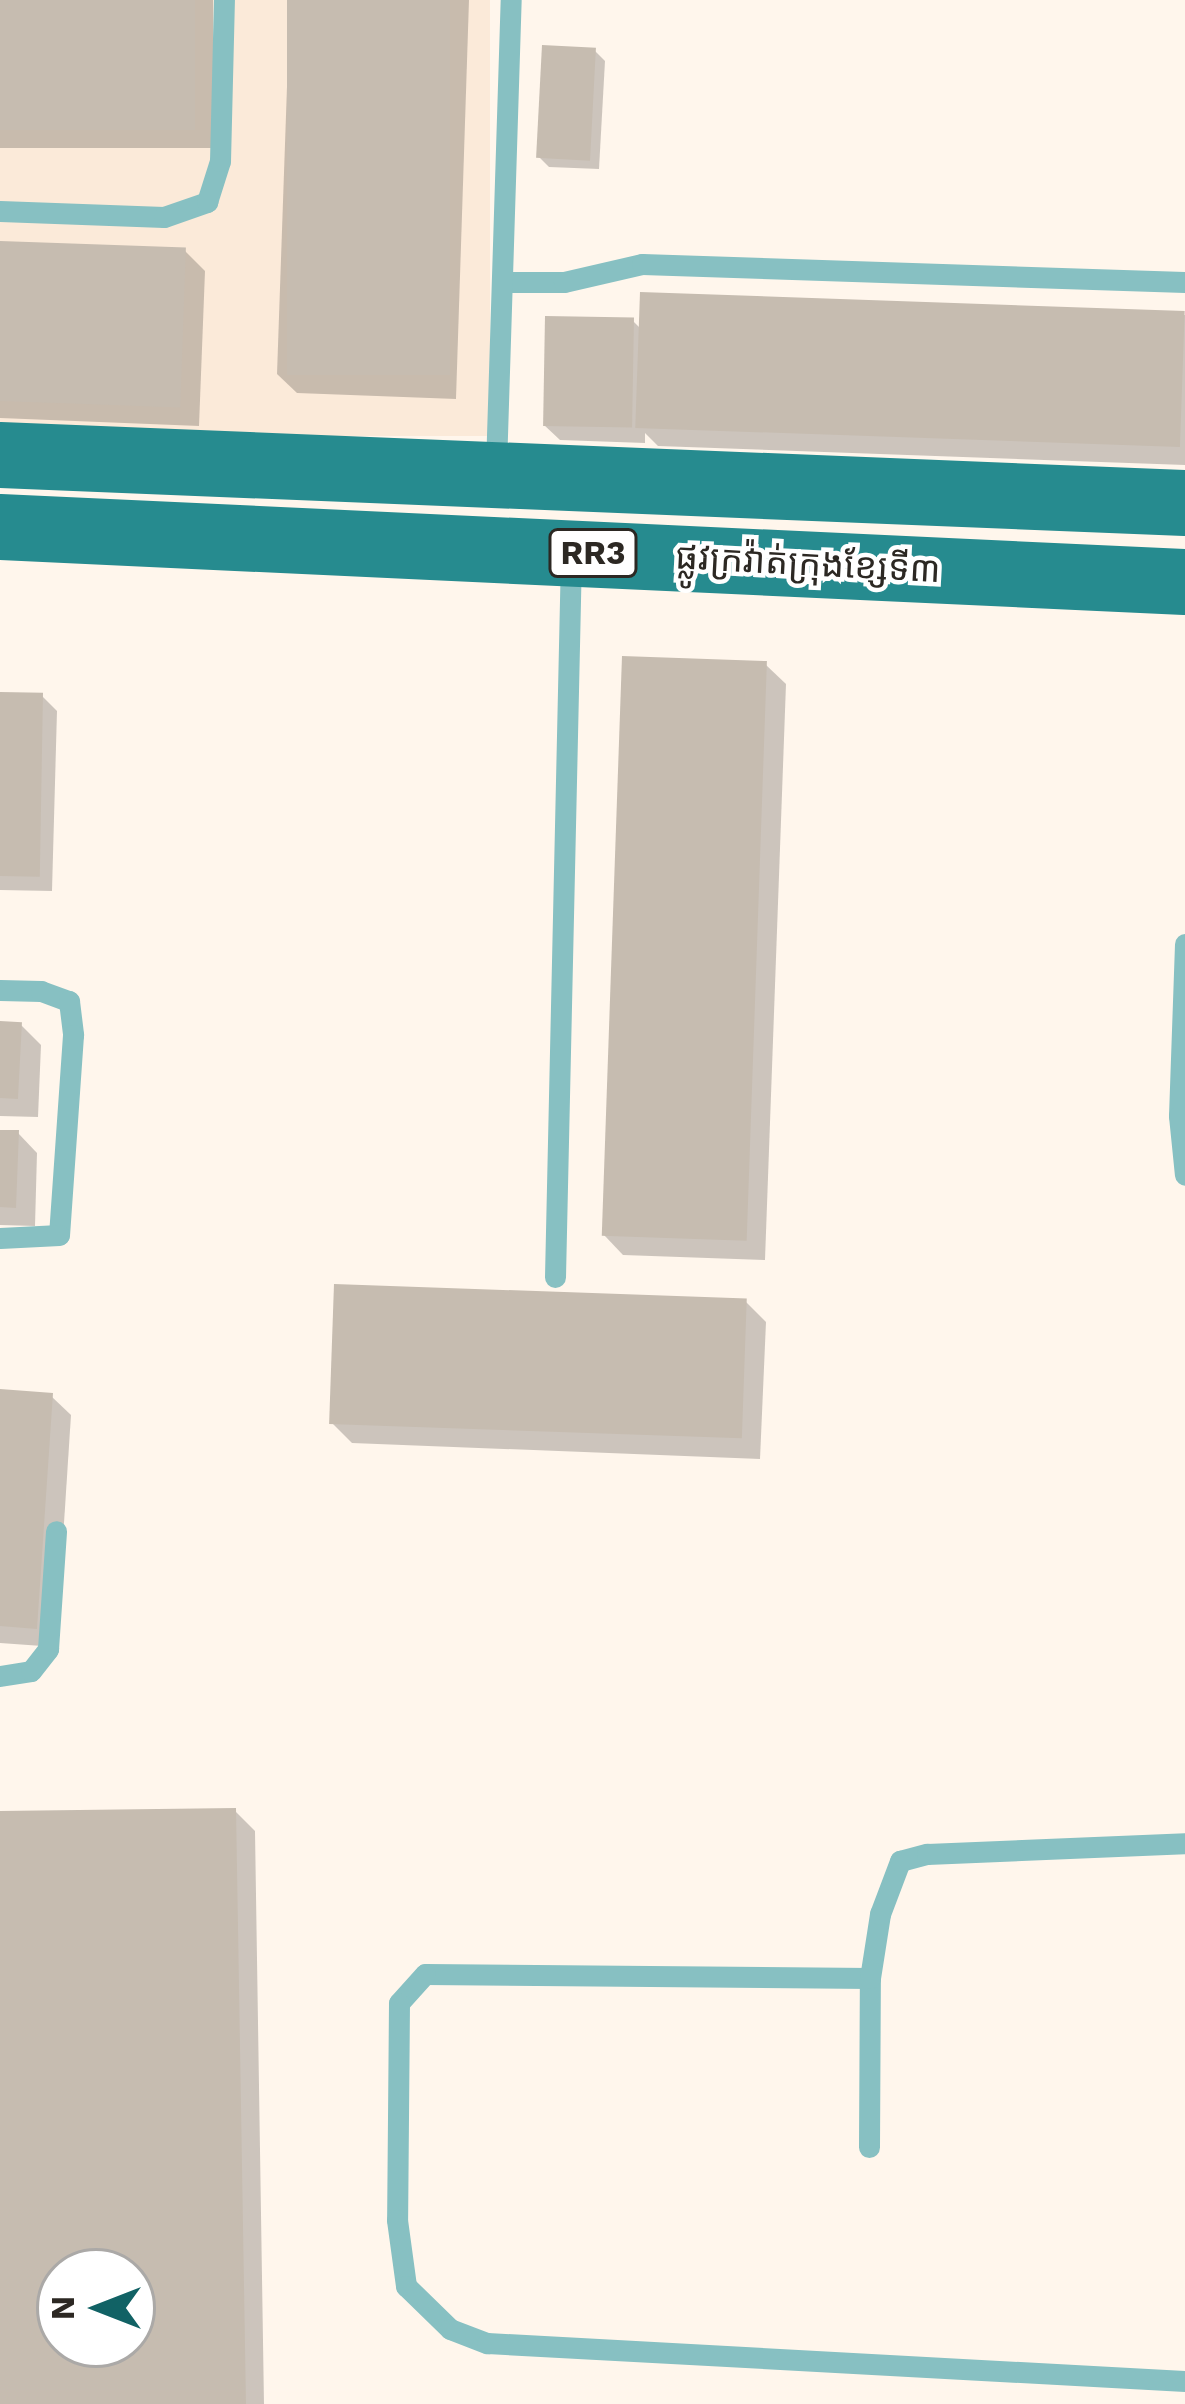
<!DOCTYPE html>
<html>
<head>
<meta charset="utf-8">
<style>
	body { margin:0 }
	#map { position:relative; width:1185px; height:2404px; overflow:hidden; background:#fff6ec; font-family:"Work Sans","Noto Sans Khmer",sans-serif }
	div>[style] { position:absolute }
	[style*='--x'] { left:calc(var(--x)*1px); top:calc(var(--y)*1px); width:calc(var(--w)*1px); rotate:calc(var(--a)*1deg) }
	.built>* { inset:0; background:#fbead9; transform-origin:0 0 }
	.shadow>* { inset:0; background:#0003; transform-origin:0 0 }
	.building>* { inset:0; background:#c6bcb0; transform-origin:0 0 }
	.lane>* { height:21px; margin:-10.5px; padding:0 10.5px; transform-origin:10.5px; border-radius:10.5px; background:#87c0c2 }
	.primary>* { height:66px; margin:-33px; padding:0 33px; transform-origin:33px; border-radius:33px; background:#268b8f }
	span { translate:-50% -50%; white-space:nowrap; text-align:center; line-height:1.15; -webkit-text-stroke:9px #fff; paint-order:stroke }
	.shield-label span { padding:3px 9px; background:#fff; border:3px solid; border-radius:9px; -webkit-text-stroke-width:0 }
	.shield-label { font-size:33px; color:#2c2823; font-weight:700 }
	.street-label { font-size:36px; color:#2c2823 }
	.north { position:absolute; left:36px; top:2248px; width:120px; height:120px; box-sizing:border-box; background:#fff; border:3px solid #aba9a7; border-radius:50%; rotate:270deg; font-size:33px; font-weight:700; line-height:48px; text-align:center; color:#2c2823 }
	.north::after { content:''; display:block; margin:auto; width:42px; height:54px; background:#116265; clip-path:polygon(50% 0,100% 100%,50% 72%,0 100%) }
</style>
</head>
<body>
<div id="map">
	<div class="built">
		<div style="left:0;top:0;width:490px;height:436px"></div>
	</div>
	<div class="shadow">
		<div style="left:0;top:0;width:213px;height:148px"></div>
		<div style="clip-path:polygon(290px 0,469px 0,456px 399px,297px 393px,277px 374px)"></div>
		<div style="clip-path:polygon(595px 51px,605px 61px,599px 169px,549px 167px,539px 157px)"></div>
		<div style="clip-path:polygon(0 244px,185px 251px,205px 271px,199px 426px,0 418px)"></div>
		<div style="clip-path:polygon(1185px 315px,1185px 465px,658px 446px,645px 433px,645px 443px,560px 440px,544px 425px,633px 321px,642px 330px)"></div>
		<div style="clip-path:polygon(766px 665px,786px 684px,765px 1260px,623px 1255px,604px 1235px)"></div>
		<div style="clip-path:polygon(0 695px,42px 696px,57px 711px,52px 891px,0 890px)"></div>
		<div style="clip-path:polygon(0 1024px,21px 1025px,41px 1045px,38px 1117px,0 1116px)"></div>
		<div style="clip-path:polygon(0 1133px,18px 1133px,37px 1153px,35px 1226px,0 1225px)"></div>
		<div style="clip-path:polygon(746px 1302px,766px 1322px,760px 1459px,352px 1443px,332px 1423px)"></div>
		<div style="clip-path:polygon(0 1392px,51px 1396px,71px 1415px,56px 1647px,0 1643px)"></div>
		<div style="clip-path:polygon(evenodd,235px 1811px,255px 1831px,264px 2404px,0 2404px,0 1814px,235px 1811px,60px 2272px,132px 2272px,132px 2344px,60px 2344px,60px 2272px)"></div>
	</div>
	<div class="building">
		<div style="left:0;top:0;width:195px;height:130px"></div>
		<div style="left:287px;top:0;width:163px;height:375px"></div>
		<div style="left:542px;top:45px;width:54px;height:113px;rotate:3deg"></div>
		<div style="left:0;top:241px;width:186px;height:160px;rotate:2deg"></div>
		<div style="left:640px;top:292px;width:545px;height:136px;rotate:2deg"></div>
		<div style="left:545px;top:316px;width:89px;height:110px;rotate:1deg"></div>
		<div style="left:622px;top:656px;width:145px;height:580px;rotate:2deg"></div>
		<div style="left:0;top:692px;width:43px;height:184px;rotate:1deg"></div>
		<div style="left:0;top:1021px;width:22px;height:77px;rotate:3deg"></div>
		<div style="clip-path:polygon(0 1130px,19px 1130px,16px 1208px,0 1207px)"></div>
		<div style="left:334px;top:1284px;width:413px;height:140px;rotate:2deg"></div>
		<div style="clip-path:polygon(0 1389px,53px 1393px,37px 1629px,0 1626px)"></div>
		<div style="clip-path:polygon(evenodd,236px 1808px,246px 2404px,0 2404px,0 1811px,236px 1808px,60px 2272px,132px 2272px,132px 2344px,60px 2344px,60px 2272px)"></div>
	</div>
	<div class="lane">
		<div style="--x:0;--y:211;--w:164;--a:2.1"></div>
		<div style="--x:164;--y:217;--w:46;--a:-19.2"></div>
		<div style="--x:207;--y:202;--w:43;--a:-72.4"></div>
		<div style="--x:220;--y:161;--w:161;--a:-88.6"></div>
		<div style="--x:504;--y:282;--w:60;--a:0"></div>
		<div style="--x:564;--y:282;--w:80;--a:-13"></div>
		<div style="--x:642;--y:264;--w:543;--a:1.9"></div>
		<div style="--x:496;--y:467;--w:467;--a:-88.2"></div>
		<div style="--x:1185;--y:944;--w:172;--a:92"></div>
		<div style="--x:1179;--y:1116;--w:59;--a:84.2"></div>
		<div style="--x:0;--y:990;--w:41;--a:1.4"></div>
		<div style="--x:41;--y:991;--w:30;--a:20"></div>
		<div style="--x:69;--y:1001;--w:34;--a:83"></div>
		<div style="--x:73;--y:1035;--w:200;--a:94"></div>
		<div style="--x:59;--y:1235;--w:59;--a:177.1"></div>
		<div style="--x:555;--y:1277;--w:719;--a:-88.73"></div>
		<div style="--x:0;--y:1676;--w:31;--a:-9"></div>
		<div style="--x:31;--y:1671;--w:28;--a:-52"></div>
		<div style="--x:48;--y:1649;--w:118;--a:-86.1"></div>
		<div style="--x:870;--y:1978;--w:445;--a:-179.5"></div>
		<div style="--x:425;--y:1974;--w:39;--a:132"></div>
		<div style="--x:399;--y:2003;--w:217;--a:90.5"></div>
		<div style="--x:397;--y:2220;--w:67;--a:82.2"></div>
		<div style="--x:406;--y:2286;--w:62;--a:44.3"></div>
		<div style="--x:450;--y:2329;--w:40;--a:21"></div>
		<div style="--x:487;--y:2343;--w:699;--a:3.12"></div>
		<div style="--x:869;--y:2147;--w:169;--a:-89.7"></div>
		<div style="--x:870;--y:1978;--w:65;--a:-81.1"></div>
		<div style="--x:880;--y:1914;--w:57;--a:-69.3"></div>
		<div style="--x:900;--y:1861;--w:28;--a:-15"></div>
		<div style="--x:927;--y:1854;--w:258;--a:-2.4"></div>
	</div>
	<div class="primary">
		<div style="--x:0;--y:455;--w:1186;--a:2.32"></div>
		<div style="--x:0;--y:527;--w:1186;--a:2.66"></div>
	</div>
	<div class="shield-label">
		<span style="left:593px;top:553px">RR3</span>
	</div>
	<div class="street-label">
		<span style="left:808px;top:564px;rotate:3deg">ផ្លូវក្រវ៉ាត់ក្រុងខ្សែទី៣</span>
	</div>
	<div class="north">N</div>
</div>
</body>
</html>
